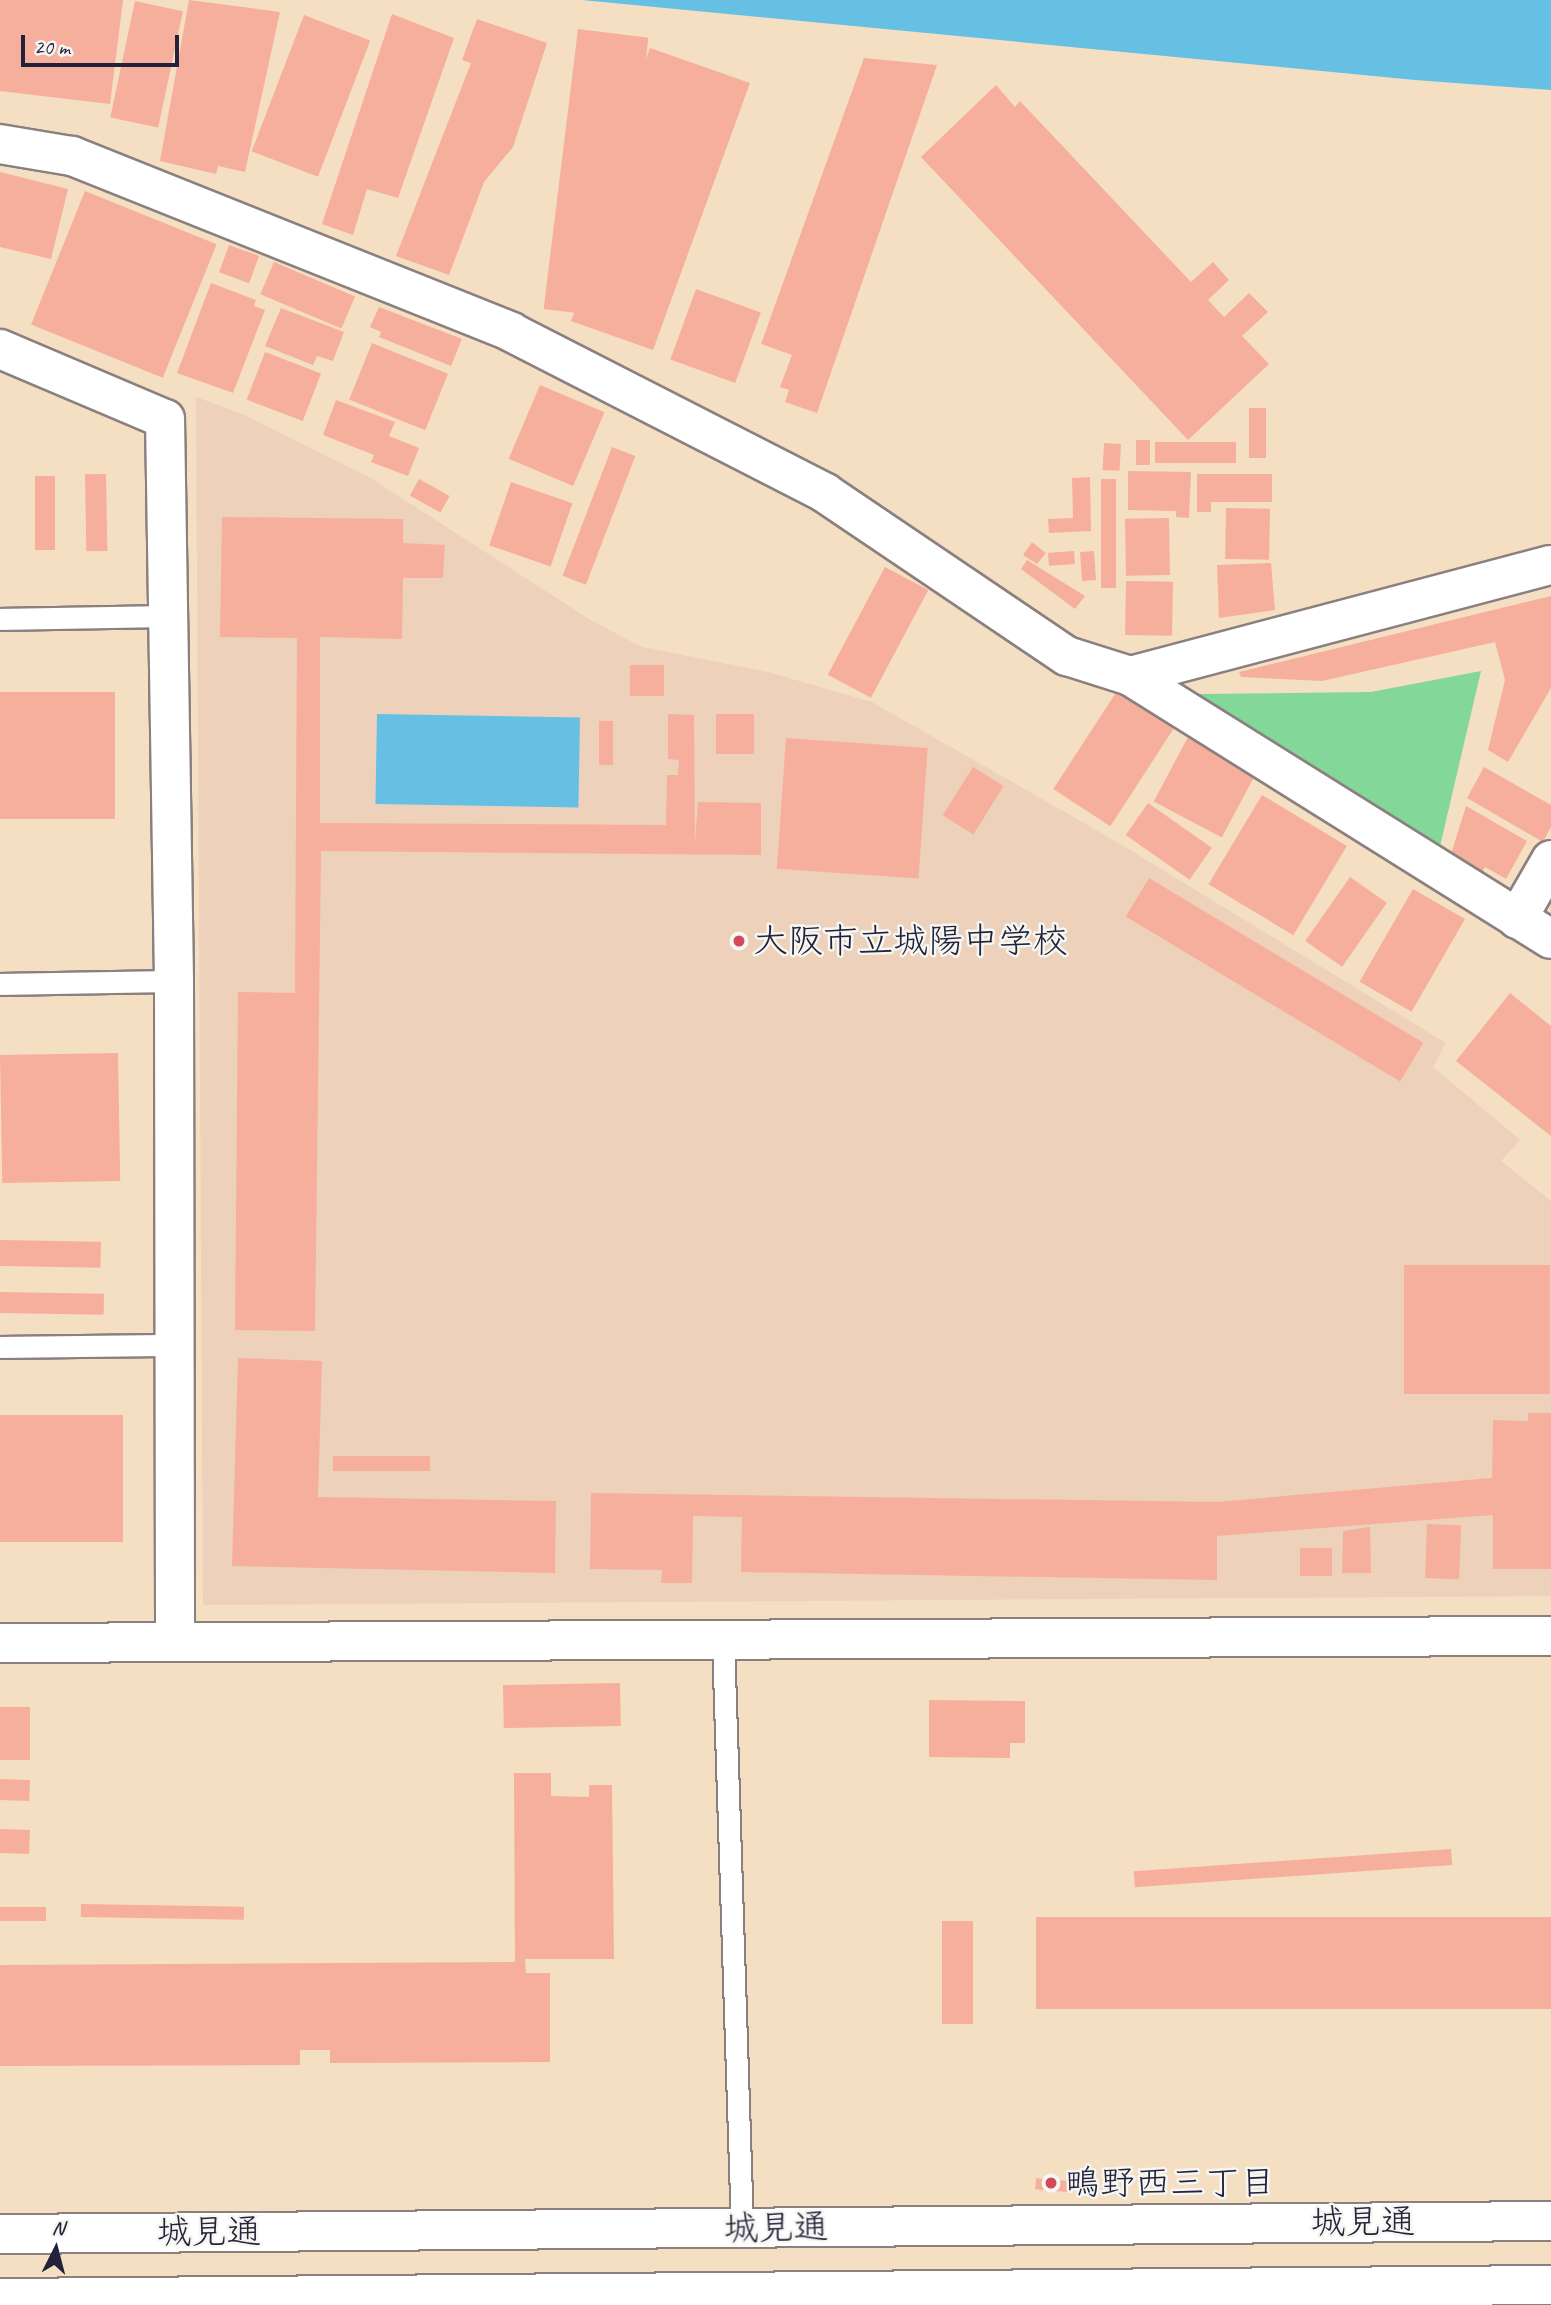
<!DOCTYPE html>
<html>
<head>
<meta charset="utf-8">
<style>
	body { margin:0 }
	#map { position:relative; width:1551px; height:2305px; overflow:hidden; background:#f4dfc3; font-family:Caveat,"Klee One",sans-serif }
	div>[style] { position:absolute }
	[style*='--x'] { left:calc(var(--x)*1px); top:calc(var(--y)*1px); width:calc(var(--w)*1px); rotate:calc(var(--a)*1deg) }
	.built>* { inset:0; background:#edd1ba }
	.green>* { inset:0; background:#83d799 }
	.water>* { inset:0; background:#66c0e3; transform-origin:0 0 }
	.building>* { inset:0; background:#f6af9c; transform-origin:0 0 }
	.roads { filter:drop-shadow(2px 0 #8b807f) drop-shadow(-2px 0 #8b807f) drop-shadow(0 2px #8b807f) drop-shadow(0 -2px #8b807f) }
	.service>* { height:21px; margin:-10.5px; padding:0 10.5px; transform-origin:10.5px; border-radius:10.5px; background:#fff }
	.minor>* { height:38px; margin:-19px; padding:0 19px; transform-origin:19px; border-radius:19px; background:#fff }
	.tertiary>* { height:38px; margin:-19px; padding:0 19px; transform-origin:19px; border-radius:19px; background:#fff }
	.dots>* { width:19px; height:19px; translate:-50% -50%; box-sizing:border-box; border:4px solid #f6f6f2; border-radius:50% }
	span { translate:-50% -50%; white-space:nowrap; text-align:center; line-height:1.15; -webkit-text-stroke:5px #f6f6f2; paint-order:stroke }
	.poi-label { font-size:35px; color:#22223b }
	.left { translate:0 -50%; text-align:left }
	.street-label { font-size:35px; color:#22223b }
	.north { position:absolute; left:21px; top:2214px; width:70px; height:70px; -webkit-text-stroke:5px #f6f6f2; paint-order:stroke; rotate:6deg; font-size:19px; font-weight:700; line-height:28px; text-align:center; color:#22223b }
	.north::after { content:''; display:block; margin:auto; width:24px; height:32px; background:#22223b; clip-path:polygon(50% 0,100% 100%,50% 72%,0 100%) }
	.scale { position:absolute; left:21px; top:35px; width:158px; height:32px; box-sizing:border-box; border:4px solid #22223b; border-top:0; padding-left:9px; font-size:21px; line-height:24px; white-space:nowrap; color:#22223b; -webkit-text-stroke:5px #f6f6f2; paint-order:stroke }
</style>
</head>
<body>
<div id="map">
	<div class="built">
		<div style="clip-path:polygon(196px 397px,242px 414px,369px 477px,592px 621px,642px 647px,768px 672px,872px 702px,1112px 839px,1446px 1043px,1433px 1067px,1520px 1140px,1501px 1161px,1551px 1201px,1551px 1596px,203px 1605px)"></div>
	</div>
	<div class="green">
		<div style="clip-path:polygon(1481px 671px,1437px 859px,1198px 702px,1199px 694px,1371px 692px)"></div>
	</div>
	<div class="water">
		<div style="clip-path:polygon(582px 0,1551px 0,1551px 90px,1415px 80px)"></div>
		<div style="left:377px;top:714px;width:203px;height:90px;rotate:1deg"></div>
	</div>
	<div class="building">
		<div style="clip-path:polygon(0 0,123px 0,110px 104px,0 91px)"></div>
		<div style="clip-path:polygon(189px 0,280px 12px,245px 172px,218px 166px,216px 174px,160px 161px)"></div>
		<div style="left:135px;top:1px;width:49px;height:119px;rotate:12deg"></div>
		<div style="clip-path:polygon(392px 14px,454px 38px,398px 198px,367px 189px,353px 235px,322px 224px)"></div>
		<div style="left:304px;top:15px;width:71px;height:146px;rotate:21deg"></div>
		<div style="clip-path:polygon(477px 19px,547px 43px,513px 147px,484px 182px,449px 275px,396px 256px,471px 63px,462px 60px)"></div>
		<div style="left:578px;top:29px;width:71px;height:282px;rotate:7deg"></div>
		<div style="clip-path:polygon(650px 48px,750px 83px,653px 350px,571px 321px,592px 264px,574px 259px)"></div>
		<div style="clip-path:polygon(864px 58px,937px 65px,817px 413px,785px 402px,789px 390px,780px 387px,792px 355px,761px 344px)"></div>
		<div style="clip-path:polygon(996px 85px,1015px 107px,1020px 101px,1191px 282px,1213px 262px,1229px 280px,1208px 300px,1224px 317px,1249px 293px,1268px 312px,1242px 336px,1269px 364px,1188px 440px,921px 157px)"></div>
		<div style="clip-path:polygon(0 172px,68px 189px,51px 259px,0 247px)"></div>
		<div style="left:85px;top:191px;width:142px;height:144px;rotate:22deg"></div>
		<div style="left:229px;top:245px;width:32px;height:29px;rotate:20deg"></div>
		<div style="left:274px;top:262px;width:88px;height:35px;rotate:23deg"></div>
		<div style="clip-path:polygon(211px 283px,256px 300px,254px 306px,265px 310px,233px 393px,177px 373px)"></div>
		<div style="left:696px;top:289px;width:69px;height:75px;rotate:20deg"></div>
		<div style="clip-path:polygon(379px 307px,462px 339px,451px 366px,379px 337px,381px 332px,370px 327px)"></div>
		<div style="clip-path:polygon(281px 308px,344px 332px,333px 361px,317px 356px,313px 365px,265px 346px)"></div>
		<div style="left:372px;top:343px;width:82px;height:61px;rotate:22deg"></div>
		<div style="left:265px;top:352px;width:60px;height:51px;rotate:21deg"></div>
		<div style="left:540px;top:385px;width:70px;height:80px;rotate:23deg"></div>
		<div style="clip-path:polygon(336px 400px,395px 422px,389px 436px,419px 448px,408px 476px,371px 462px,374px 455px,323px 435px)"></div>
		<div style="left:1249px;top:408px;width:17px;height:50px"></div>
		<div style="left:1150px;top:440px;width:25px;height:14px;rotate:90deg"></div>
		<div style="left:1155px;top:442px;width:81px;height:21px"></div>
		<div style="left:1104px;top:443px;width:17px;height:27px;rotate:3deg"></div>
		<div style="left:612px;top:447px;width:25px;height:138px;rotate:21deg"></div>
		<div style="clip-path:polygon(1128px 471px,1191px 472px,1189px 518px,1176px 517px,1176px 511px,1128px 510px)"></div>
		<div style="left:106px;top:474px;width:77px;height:21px;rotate:89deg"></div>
		<div style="clip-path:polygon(1197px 474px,1272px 474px,1272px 502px,1211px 502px,1211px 512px,1197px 512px)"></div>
		<div style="left:35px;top:476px;width:20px;height:74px"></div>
		<div style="clip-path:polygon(1090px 477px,1091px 531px,1049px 533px,1048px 519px,1073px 518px,1072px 478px)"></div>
		<div style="left:419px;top:479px;width:35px;height:19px;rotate:29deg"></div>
		<div style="left:1101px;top:479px;width:15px;height:109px"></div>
		<div style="left:511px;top:482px;width:65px;height:67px;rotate:19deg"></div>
		<div style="left:1226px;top:508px;width:44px;height:51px;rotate:1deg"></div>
		<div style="clip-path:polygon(222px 517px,403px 519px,403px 543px,445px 545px,443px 578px,403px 578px,402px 639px,320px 637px,320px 823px,666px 825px,667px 775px,678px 775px,679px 760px,668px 759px,668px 714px,694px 715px,695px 843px,698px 802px,761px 803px,761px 855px,321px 851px,315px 1331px,235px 1330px,238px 992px,295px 993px,297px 638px,220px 637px)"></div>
		<div style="left:1169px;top:518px;width:57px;height:44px;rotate:89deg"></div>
		<div style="clip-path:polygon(1032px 542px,1046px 553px,1037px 564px,1023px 555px)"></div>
		<div style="left:1074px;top:551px;width:13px;height:26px;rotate:86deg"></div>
		<div style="left:1094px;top:551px;width:29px;height:14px;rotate:86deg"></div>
		<div style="clip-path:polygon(1027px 560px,1085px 596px,1075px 609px,1021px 569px)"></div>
		<div style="clip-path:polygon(1271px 563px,1275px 610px,1219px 618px,1217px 565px)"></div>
		<div style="left:885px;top:567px;width:49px;height:122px;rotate:28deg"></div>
		<div style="left:1126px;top:581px;width:47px;height:54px;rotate:1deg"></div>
		<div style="clip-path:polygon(1551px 596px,1551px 688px,1508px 762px,1488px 750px,1505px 680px,1495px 642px,1322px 681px,1241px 677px,1239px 672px)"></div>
		<div style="left:630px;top:665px;width:34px;height:31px"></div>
		<div style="left:1117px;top:691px;width:68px;height:117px;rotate:33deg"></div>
		<div style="left:0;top:692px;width:115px;height:127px"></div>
		<div style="left:716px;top:714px;width:38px;height:40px"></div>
		<div style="left:599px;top:721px;width:14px;height:44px"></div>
		<div style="left:1188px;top:737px;width:77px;height:73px;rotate:28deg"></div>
		<div style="left:786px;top:738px;width:142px;height:131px;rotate:4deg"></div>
		<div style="left:973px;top:767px;width:36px;height:57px;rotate:32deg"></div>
		<div style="clip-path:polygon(1484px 767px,1551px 805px,1551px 827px,1543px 842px,1467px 798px)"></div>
		<div style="left:1262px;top:795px;width:99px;height:104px;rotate:31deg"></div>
		<div style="left:1148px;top:803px;width:78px;height:39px;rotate:35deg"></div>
		<div style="clip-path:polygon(1466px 806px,1527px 841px,1506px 879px,1485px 867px,1481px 875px,1451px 854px)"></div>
		<div style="left:1350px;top:877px;width:45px;height:78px;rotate:35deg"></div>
		<div style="left:1149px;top:878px;width:320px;height:45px;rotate:31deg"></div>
		<div style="left:1413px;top:889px;width:60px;height:107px;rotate:30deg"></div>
		<div style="clip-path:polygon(1510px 993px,1551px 1026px,1551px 1136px,1456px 1061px)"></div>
		<div style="left:118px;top:1053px;width:128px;height:118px;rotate:89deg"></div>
		<div style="left:0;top:1240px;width:101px;height:26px;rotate:1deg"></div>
		<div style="left:1404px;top:1265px;width:146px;height:129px"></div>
		<div style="left:0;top:1292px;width:104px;height:21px;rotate:1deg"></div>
		<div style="clip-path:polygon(238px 1358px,322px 1361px,318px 1497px,556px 1501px,555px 1573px,232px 1566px)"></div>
		<div style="clip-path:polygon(1528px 1413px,1551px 1413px,1551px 1569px,1493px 1569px,1493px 1515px,1217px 1536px,1217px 1580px,741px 1572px,742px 1517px,693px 1516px,692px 1583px,661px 1583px,662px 1570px,590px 1569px,591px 1493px,1217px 1502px,1492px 1478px,1493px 1420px,1528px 1421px)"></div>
		<div style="left:123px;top:1415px;width:127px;height:123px;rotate:90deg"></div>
		<div style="left:333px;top:1456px;width:97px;height:15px"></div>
		<div style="left:1427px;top:1524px;width:34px;height:54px;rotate:2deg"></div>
		<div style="clip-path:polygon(1370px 1527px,1371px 1573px,1342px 1573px,1343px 1531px)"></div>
		<div style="left:1300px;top:1548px;width:32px;height:28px"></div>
		<div style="left:620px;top:1683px;width:43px;height:117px;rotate:89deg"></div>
		<div style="clip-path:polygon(929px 1700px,1025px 1701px,1025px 1743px,1010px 1743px,1010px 1758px,929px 1757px)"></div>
		<div style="left:0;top:1707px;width:30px;height:53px"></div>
		<div style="clip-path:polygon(514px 1773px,551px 1773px,551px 1796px,589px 1797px,589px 1785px,612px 1785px,614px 1959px,525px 1959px,526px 1973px,550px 1973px,550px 2062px,330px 2063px,330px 2050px,300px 2050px,300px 2065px,0 2066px,0 1965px,515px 1962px)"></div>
		<div style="left:0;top:1779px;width:30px;height:21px;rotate:2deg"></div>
		<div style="left:0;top:1829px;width:30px;height:24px;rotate:2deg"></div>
		<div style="left:1451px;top:1849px;width:16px;height:318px;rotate:86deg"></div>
		<div style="left:81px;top:1904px;width:163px;height:13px;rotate:1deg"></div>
		<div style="left:0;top:1907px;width:46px;height:14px"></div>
		<div style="left:1551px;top:1917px;width:92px;height:515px;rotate:90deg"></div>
		<div style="left:942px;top:1921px;width:31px;height:103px"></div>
		<div style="left:1068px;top:2181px;width:11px;height:32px;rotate:95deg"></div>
	</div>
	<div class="roads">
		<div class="service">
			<div style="--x:0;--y:619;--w:171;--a:-1"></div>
			<div style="--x:0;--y:984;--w:174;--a:-1"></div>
			<div style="--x:0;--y:1347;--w:173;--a:-0.7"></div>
			<div style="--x:723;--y:1640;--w:588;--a:88.15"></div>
		</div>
		<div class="minor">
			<div style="--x:0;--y:144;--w:73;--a:9.5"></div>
			<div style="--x:72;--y:156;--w:473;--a:21.8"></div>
			<div style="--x:511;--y:332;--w:353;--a:27.1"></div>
			<div style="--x:825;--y:493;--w:292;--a:34"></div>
			<div style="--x:1067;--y:656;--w:66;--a:17.6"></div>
			<div style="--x:1130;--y:676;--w:496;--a:32"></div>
			<div style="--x:0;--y:349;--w:179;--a:23"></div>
			<div style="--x:165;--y:419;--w:562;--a:89.08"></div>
			<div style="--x:174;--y:981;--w:660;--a:89.91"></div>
			<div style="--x:1130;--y:676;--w:435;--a:-14.8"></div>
			<div style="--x:1517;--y:919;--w:68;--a:-60"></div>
			<div style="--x:0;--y:1643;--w:1551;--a:-0.26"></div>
		</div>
		<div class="tertiary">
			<div style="--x:0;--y:2234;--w:1551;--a:-0.48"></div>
			<div style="--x:0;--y:2298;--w:1551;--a:-0.48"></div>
		</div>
	</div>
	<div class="dots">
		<div style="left:739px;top:941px;background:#d1495b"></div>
		<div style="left:1051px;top:2183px;background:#d1495b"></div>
	</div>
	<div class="poi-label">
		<span class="left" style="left:753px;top:941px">大阪市立城陽中学校</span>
		<span class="left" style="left:1065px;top:2183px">鴫野西三丁目</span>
	</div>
	<div class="street-label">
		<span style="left:1363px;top:2222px">城見通</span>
		<span style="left:776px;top:2228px;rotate:-1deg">城見通</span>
		<span style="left:209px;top:2232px">城見通</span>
	</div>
	<div class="north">N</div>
	<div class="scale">20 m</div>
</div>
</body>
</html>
